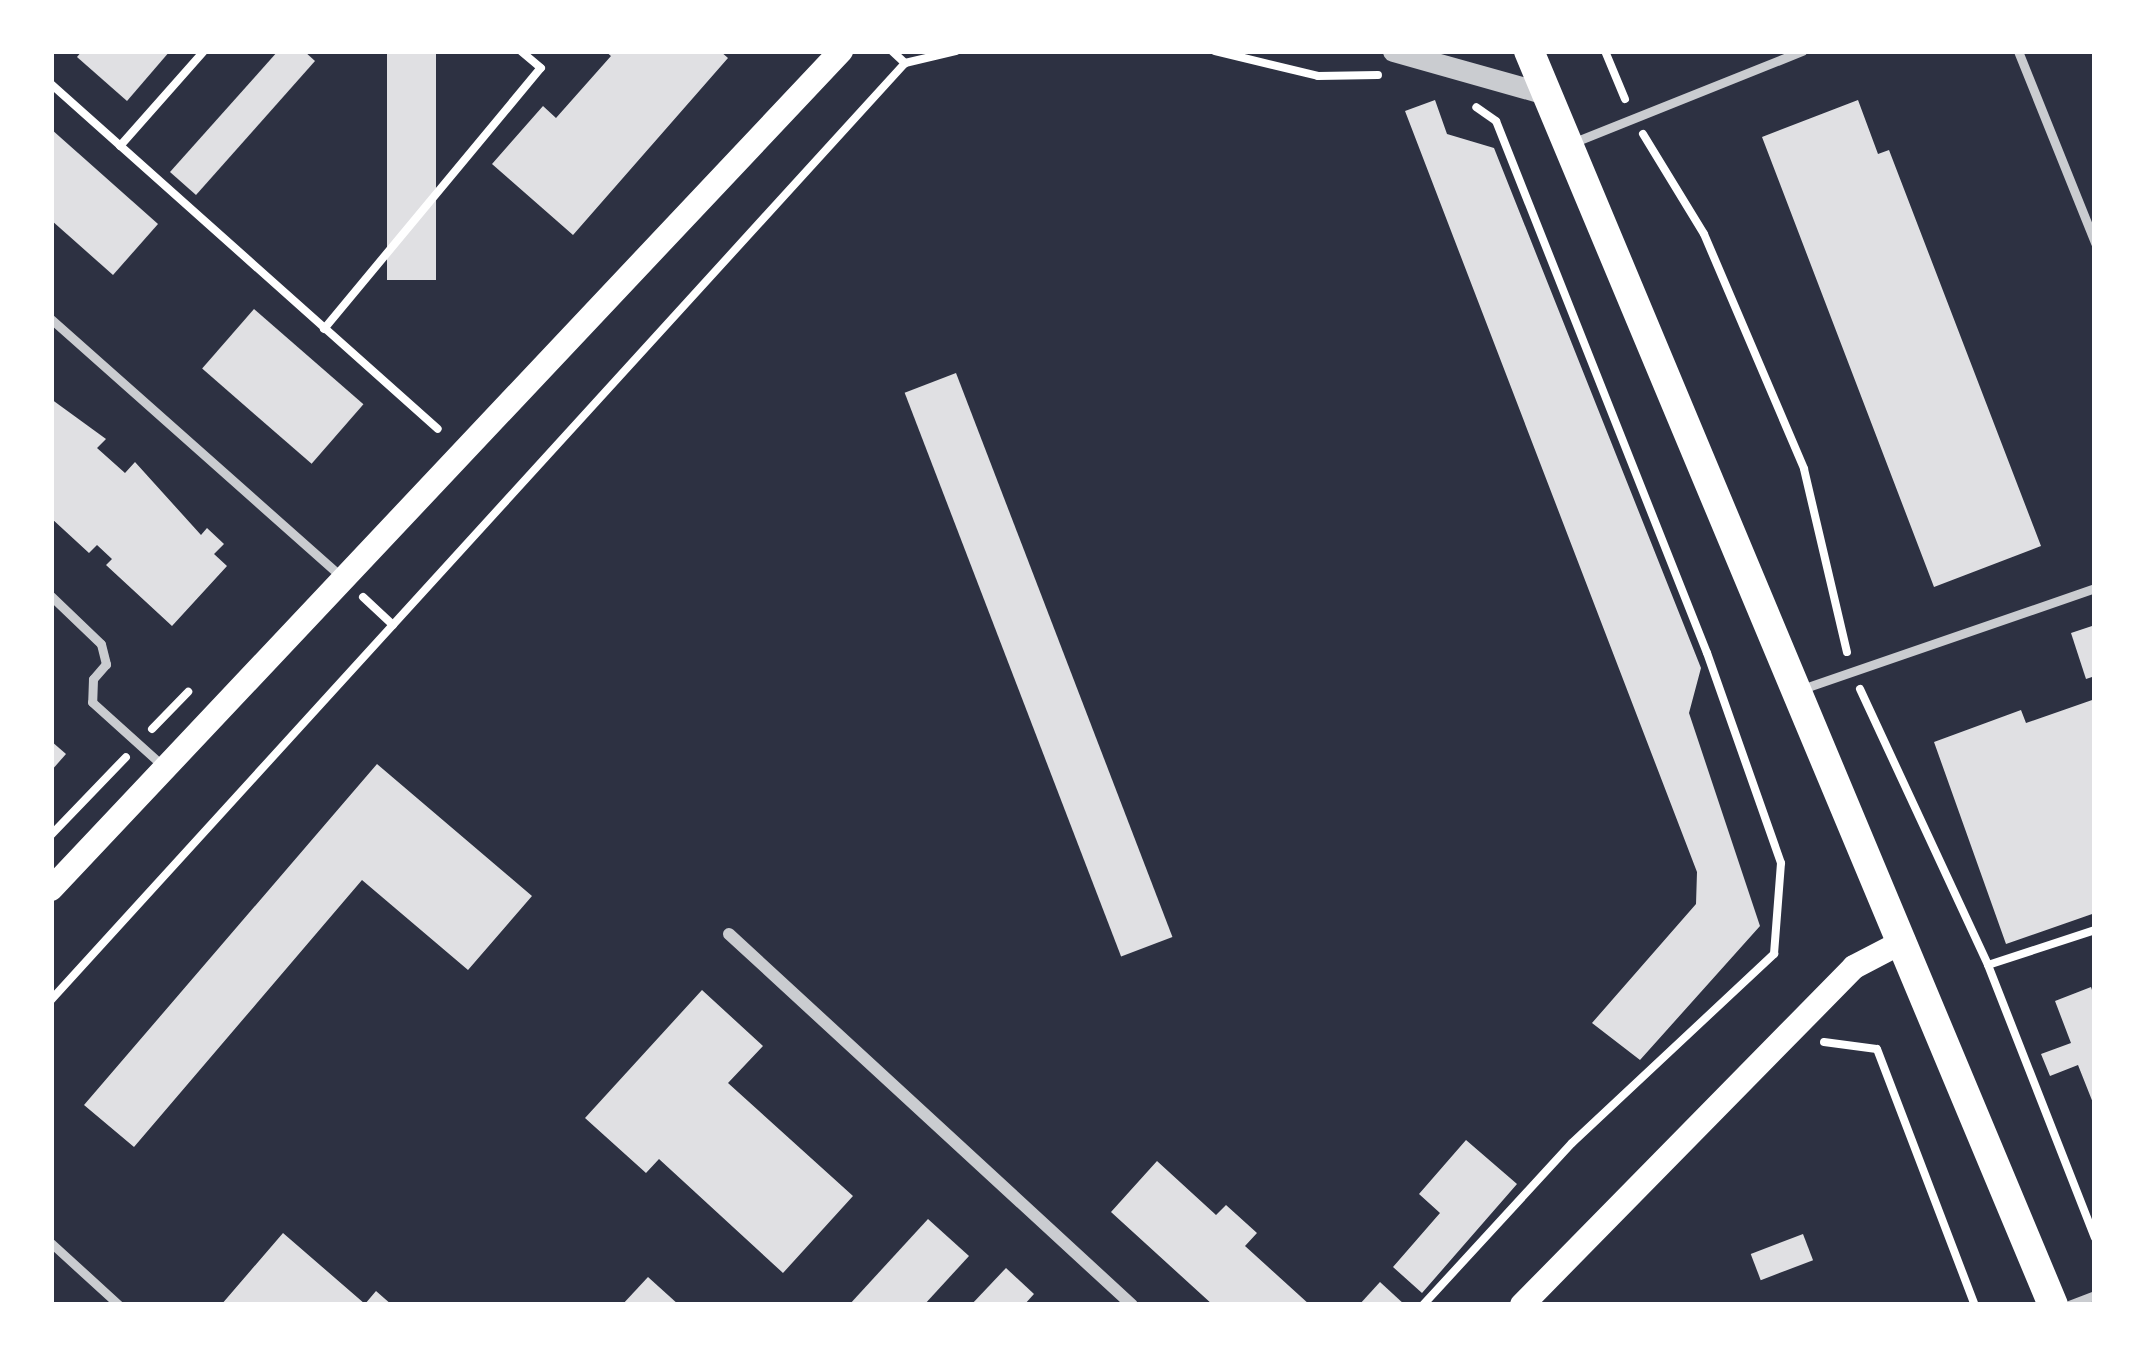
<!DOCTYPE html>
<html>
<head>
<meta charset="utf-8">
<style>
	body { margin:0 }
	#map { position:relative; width:2146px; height:1356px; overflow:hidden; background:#2d3142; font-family:"Exo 2",sans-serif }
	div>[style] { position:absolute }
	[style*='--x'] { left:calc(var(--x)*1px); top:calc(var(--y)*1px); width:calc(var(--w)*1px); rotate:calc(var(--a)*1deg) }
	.building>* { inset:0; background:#e0e0e3; transform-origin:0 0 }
	.path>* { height:8px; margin:-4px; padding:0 4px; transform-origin:4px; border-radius:4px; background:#fff }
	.service>* { height:9px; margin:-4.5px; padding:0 4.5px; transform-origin:4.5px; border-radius:4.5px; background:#caccd0 }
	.minor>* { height:12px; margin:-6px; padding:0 6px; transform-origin:6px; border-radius:6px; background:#caccd0 }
	.tertiary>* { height:21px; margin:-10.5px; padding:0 10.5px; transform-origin:10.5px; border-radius:10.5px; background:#caccd0 }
	.secondary>* { height:24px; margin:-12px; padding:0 12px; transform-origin:12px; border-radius:12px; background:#fff }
	.primary>* { height:30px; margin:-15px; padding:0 15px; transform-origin:15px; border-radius:15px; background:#fff }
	span { translate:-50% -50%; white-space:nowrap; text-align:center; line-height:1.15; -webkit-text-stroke:9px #fff; paint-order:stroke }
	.frame { position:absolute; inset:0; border:54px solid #fff; pointer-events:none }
</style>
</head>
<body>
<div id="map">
	<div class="building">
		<div style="clip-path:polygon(82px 51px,170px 51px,127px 101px,77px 57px)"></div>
		<div style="clip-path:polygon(278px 51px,304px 51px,315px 61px,196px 195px,170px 172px)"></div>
		<div style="left:387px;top:51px;width:49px;height:229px"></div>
		<div style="clip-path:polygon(605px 51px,720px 51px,728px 58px,573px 235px,492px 164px,543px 106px,556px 118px,611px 56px)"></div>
		<div style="clip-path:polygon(1435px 100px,1447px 134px,1494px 148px,1701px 668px,1689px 713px,1760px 926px,1640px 1060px,1592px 1023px,1696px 904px,1697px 872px,1405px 111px)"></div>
		<div style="clip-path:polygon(1858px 100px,1878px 154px,1889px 150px,2041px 546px,1934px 587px,1762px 137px)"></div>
		<div style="clip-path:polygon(51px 129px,158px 224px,113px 275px,51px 220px)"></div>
		<div style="left:254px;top:309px;width:145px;height:79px;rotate:41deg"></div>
		<div style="left:956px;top:373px;width:604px;height:55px;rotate:69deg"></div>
		<div style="clip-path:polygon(51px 399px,106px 439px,97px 448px,125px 473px,135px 462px,201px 535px,207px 528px,224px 544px,214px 554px,227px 566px,172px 626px,106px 565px,112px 559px,97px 545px,89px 553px,51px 518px)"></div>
		<div style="clip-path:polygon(2095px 625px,2095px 676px,2086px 679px,2071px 633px)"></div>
		<div style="clip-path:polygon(2095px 699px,2095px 913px,2006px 944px,1934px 742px,2021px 710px,2026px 723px)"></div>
		<div style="clip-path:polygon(51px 741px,66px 754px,51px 771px)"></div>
		<div style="clip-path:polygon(377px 764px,532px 896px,468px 970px,362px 880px,134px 1147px,84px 1105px)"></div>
		<div style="clip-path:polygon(2091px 987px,2095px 999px,2095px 1108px,2078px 1065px,2050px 1076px,2041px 1054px,2071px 1043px,2055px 1001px)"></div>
		<div style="clip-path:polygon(702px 990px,763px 1046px,728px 1083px,853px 1196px,783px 1273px,659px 1159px,646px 1173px,585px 1118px)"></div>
		<div style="clip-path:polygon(1466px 1140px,1517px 1184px,1422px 1293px,1393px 1267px,1440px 1213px,1419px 1194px)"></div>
		<div style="clip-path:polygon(1157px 1161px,1216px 1215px,1226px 1205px,1257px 1233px,1245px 1246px,1310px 1305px,1213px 1305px,1111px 1212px)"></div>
		<div style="clip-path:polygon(928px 1219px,969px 1256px,924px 1305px,849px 1305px)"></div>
		<div style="clip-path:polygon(283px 1233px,365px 1304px,376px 1291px,392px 1305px,221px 1305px)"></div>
		<div style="left:1803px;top:1234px;width:28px;height:56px;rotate:69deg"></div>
		<div style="clip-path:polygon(1006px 1268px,1034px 1294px,1024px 1305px,971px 1305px)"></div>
		<div style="clip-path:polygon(648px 1277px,679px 1305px,622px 1305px)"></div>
		<div style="clip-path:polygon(1380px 1282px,1405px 1305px,1359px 1305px)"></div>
	</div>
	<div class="path">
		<div style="--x:892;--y:51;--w:18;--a:43"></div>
		<div style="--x:905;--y:63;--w:52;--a:-13.2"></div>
		<div style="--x:1215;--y:51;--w:106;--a:13.6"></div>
		<div style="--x:1318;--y:76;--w:60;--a:-1"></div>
		<div style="--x:1605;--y:51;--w:52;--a:67.4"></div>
		<div style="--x:51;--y:84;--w:518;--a:41.72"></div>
		<div style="--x:1643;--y:134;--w:117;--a:58.6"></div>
		<div style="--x:1704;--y:234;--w:255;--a:66.9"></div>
		<div style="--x:1804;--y:469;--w:188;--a:76.8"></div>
		<div style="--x:120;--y:146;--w:127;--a:-48.5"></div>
		<div style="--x:324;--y:329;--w:339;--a:-50.3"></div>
		<div style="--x:541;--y:68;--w:26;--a:-140"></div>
		<div style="--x:363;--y:597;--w:41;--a:43"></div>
		<div style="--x:1860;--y:689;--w:304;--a:65.1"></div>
		<div style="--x:1988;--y:965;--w:293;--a:68.6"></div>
		<div style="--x:152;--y:729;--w:52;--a:-45.8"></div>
		<div style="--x:51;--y:835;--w:108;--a:-46.1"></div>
		<div style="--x:1988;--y:965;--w:113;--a:-18.1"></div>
		<div style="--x:51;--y:1000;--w:1268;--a:-47.65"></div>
		<div style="--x:1824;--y:1042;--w:53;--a:7.5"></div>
		<div style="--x:1877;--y:1049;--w:274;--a:69.1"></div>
		<div style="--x:1423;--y:1305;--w:220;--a:-47.4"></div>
		<div style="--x:1572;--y:1143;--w:277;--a:-43.1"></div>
		<div style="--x:1774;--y:954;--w:91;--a:-85.6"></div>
		<div style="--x:1781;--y:863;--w:223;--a:-109.4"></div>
		<div style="--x:1707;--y:653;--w:572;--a:-111.63"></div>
		<div style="--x:1496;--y:121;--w:24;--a:-145"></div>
	</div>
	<div class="service">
		<div style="--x:2018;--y:51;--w:207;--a:68.1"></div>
		<div style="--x:1572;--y:143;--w:248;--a:-21.8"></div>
		<div style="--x:51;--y:319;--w:387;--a:41.6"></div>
		<div style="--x:51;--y:596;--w:69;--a:43.8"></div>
		<div style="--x:101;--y:644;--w:21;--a:76"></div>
		<div style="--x:106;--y:664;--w:20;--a:131"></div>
		<div style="--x:93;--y:679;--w:23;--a:92"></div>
		<div style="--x:92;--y:702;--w:96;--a:42"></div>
		<div style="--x:1799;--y:690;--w:313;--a:-19"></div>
		<div style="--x:51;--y:1243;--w:92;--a:42.4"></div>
		<div style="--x:2069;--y:1305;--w:28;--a:-21"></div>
	</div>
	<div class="minor">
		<div style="--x:729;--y:934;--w:548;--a:42.63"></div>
	</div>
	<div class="tertiary">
		<div style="--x:1393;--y:51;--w:159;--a:15.7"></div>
	</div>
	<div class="secondary">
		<div style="--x:51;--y:889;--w:1152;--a:-46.69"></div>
		<div style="--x:1522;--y:1305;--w:474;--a:-45.5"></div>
		<div style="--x:1854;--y:967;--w:56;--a:-27.5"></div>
	</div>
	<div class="primary">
		<div style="--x:1529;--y:51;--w:1359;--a:67.32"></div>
	</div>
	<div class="frame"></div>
</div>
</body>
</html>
